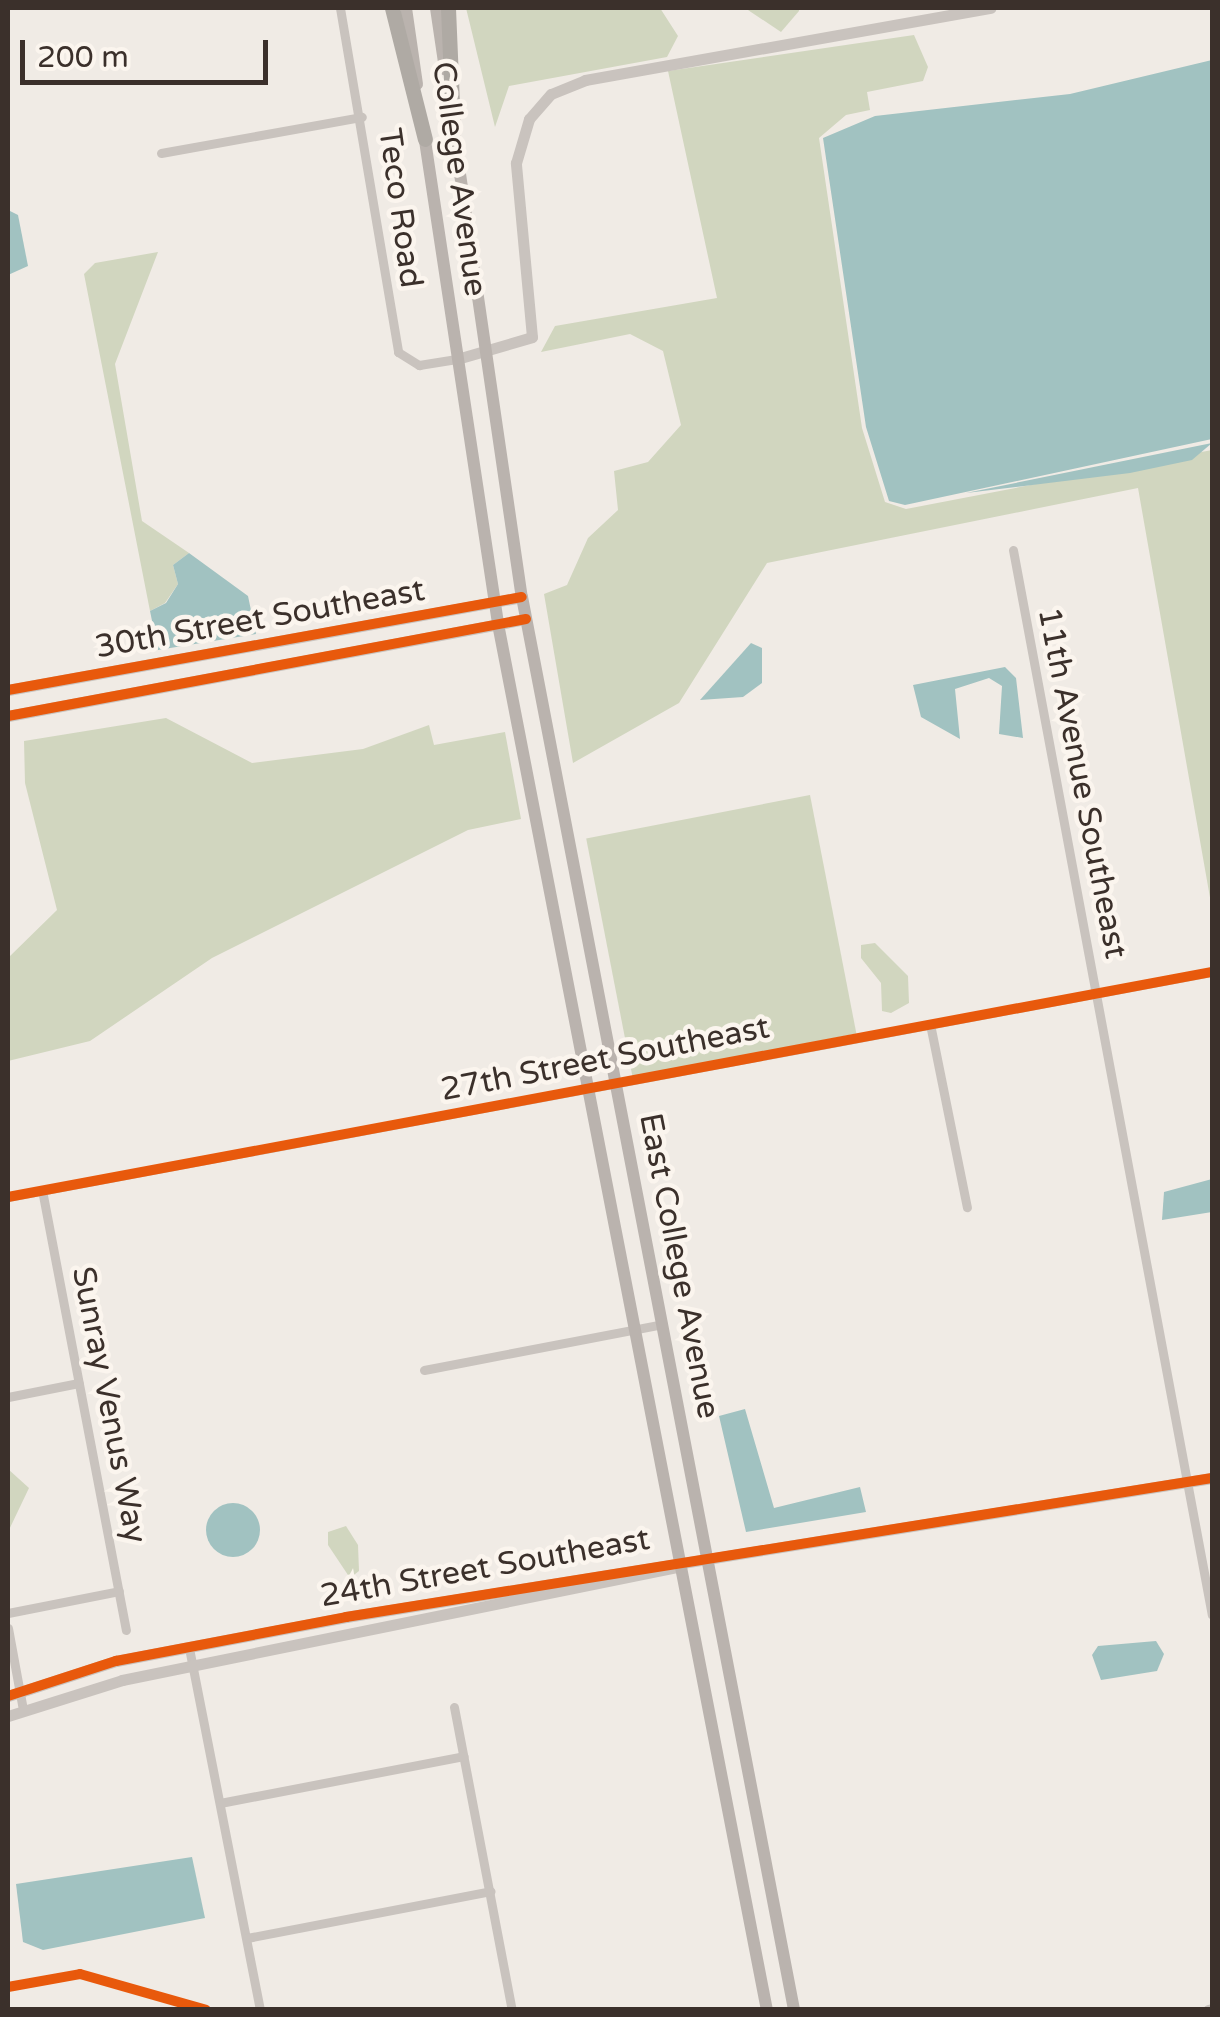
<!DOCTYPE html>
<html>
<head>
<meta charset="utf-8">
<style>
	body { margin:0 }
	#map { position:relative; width:1220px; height:2017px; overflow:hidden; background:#f0ebe5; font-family:"Varela Round",sans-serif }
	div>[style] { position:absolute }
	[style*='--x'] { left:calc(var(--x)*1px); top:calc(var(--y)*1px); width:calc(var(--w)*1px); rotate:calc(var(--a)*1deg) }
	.green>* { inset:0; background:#d1d6bf; transform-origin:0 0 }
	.water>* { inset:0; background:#a1c2c1 }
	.round { border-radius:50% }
	.minor>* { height:9px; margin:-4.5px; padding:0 4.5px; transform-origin:4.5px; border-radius:4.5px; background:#c9c3be }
	.tertiary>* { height:11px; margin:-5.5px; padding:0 5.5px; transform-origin:5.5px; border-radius:5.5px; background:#c9c3be }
	.secondary>* { height:12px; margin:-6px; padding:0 6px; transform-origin:6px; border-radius:6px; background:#bab3ae }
	.motorway>* { height:15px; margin:-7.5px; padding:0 7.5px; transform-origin:7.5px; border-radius:7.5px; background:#afaaa4 }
	.cycleway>* { height:10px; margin:-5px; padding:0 5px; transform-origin:5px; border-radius:5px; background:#e8590c }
	span { translate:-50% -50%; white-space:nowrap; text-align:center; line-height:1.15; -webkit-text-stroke:9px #fbf5ee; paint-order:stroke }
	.street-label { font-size:32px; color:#3b302b }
	.frame { position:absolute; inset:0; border:10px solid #3b302b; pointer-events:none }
	.scale { position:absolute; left:20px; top:40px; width:248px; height:45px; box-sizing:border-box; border:5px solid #3b302b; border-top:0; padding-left:12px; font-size:30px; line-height:35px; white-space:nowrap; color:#3b302b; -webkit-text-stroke:8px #fbf5ee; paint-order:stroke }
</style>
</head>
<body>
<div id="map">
	<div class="green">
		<div style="clip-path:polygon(466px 8px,660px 8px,678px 36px,667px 57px,509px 86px,495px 127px)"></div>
		<div style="clip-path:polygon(745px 8px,799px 8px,799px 11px,781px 32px)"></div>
		<div style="clip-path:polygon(914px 35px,928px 67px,923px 81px,867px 92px,870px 110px,846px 115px,819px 138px,862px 428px,885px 502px,906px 509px,1212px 450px,1212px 909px,1138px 488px,767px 563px,679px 703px,573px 763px,544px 594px,567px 585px,588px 538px,618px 510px,614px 471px,648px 462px,681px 425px,663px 351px,630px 334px,541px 352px,555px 326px,717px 298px,668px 71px)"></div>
		<div style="clip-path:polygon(158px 252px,115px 364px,142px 521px,189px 553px,173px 565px,178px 584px,165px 603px,150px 611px,84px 274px,95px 263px)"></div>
		<div style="clip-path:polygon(166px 718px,252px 763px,363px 749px,429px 725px,434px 745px,505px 732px,521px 819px,468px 830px,212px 958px,90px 1041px,8px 1061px,8px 958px,57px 910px,25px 783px,24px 741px)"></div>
		<div style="left:810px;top:795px;width:243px;height:228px;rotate:79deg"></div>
		<div style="clip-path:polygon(875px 943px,908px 976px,909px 1003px,891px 1013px,882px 1011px,881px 983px,861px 958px,861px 945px)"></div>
		<div style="clip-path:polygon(8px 1469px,29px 1488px,8px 1532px)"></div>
		<div style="clip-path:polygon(346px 1526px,358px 1545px,359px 1571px,350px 1578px,328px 1545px,328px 1532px)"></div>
	</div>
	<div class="water">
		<div style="clip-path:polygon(1212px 60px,1212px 439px,905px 505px,889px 501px,866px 427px,823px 138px,875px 116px,1070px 94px)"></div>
		<div style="clip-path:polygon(8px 210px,18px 215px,28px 266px,8px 275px)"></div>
		<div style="clip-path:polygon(1212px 443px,1192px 460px,1130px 473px,966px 493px)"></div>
		<div style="clip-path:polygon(189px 553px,248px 596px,256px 634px,158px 650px,150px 611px,166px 603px,178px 584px,173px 565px)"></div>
		<div style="clip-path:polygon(751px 643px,762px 648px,762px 683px,743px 697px,700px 700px)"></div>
		<div style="clip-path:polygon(1005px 667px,1016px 678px,1023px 738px,999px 734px,1002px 686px,989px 678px,955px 689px,960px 739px,921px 717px,913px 685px)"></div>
		<div style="clip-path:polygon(1212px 1179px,1212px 1212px,1162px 1220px,1164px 1192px)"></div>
		<div style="clip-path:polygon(745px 1409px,774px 1508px,860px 1487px,866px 1512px,746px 1532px,719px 1416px)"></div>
		<div class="round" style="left:206px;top:1503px;width:54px;height:54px"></div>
		<div style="clip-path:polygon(1156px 1641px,1164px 1654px,1157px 1671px,1101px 1680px,1092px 1655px,1098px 1646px)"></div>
		<div style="clip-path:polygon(192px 1857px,205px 1918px,43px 1950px,23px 1942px,16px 1884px)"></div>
	</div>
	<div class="minor">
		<div style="--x:340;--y:8;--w:349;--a:80.4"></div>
		<div style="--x:398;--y:352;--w:25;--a:32"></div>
		<div style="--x:419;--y:365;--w:38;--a:-9"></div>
		<div style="--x:161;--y:153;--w:204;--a:-10.2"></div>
		<div style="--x:1013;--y:550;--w:1083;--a:79.42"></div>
		<div style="--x:930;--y:1024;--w:187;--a:78.6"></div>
		<div style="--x:42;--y:1190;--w:448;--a:79.2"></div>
		<div style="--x:8;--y:1197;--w:1225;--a:-10.59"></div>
		<div style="--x:424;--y:1370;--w:243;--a:-10.9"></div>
		<div style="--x:8;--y:1397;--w:72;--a:-11.2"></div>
		<div style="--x:8;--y:1613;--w:113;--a:-11.2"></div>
		<div style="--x:8;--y:1628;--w:83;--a:79.6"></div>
		<div style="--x:189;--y:1648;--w:369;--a:78.9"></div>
		<div style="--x:454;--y:1707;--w:309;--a:79.2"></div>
		<div style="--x:220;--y:1803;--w:248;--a:-10.9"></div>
		<div style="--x:247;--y:1938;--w:248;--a:-10.9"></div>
	</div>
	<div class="tertiary">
		<div style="--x:457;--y:359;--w:78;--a:-16.3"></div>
		<div style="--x:532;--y:337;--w:175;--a:-95.3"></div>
		<div style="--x:516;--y:163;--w:46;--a:-73.5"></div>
		<div style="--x:529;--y:119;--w:33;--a:-49"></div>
		<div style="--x:551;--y:94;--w:37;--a:-22"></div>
		<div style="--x:585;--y:80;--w:412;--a:-10.1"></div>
		<div style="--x:8;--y:690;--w:522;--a:-10.26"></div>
		<div style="--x:8;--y:716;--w:527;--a:-10.61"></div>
		<div style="--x:8;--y:1696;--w:114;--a:-18"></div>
		<div style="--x:116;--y:1661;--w:234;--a:-10.8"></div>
		<div style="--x:346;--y:1617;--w:877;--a:-9.12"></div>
		<div style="--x:8;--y:1716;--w:120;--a:-17.5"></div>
		<div style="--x:122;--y:1680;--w:571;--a:-11.51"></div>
		<div style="--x:1208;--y:2010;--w:4;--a:-14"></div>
	</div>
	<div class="secondary">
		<div style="--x:406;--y:8;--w:77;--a:81.8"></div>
		<div style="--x:436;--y:8;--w:62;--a:81.6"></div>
		<div style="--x:452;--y:119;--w:483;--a:81.7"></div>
		<div style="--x:522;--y:597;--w:1439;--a:79.1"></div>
		<div style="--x:424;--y:134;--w:496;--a:81.4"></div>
		<div style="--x:498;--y:624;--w:1412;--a:79.02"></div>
	</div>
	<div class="motorway">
		<div style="--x:392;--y:8;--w:135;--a:75.9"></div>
		<div style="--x:448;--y:8;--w:120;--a:87.6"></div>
	</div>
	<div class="cycleway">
		<div style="--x:8;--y:690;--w:522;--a:-10.26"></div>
		<div style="--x:8;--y:716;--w:527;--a:-10.61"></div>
		<div style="--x:8;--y:1197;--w:1225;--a:-10.59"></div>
		<div style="--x:8;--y:1696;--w:114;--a:-18"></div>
		<div style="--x:116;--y:1661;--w:234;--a:-10.8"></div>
		<div style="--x:346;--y:1617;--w:877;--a:-9.12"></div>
		<div style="--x:8;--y:1987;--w:73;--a:-10.2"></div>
		<div style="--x:80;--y:1974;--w:131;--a:15.9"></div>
	</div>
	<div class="street-label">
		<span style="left:459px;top:179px;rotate:82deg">College Avenue</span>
		<span style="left:400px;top:208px;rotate:82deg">Teco Road</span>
		<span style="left:260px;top:619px;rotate:-10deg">30th Street Southeast</span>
		<span style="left:1082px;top:783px;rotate:79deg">11th Avenue Southeast</span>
		<span style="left:605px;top:1059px;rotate:-11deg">27th Street Southeast</span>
		<span style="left:679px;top:1266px;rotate:79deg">East College Avenue</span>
		<span style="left:109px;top:1405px;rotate:79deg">Sunray Venus Way</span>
		<span style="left:485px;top:1568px;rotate:-10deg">24th Street Southeast</span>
	</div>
	<div class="frame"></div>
	<div class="scale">200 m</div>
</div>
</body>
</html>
